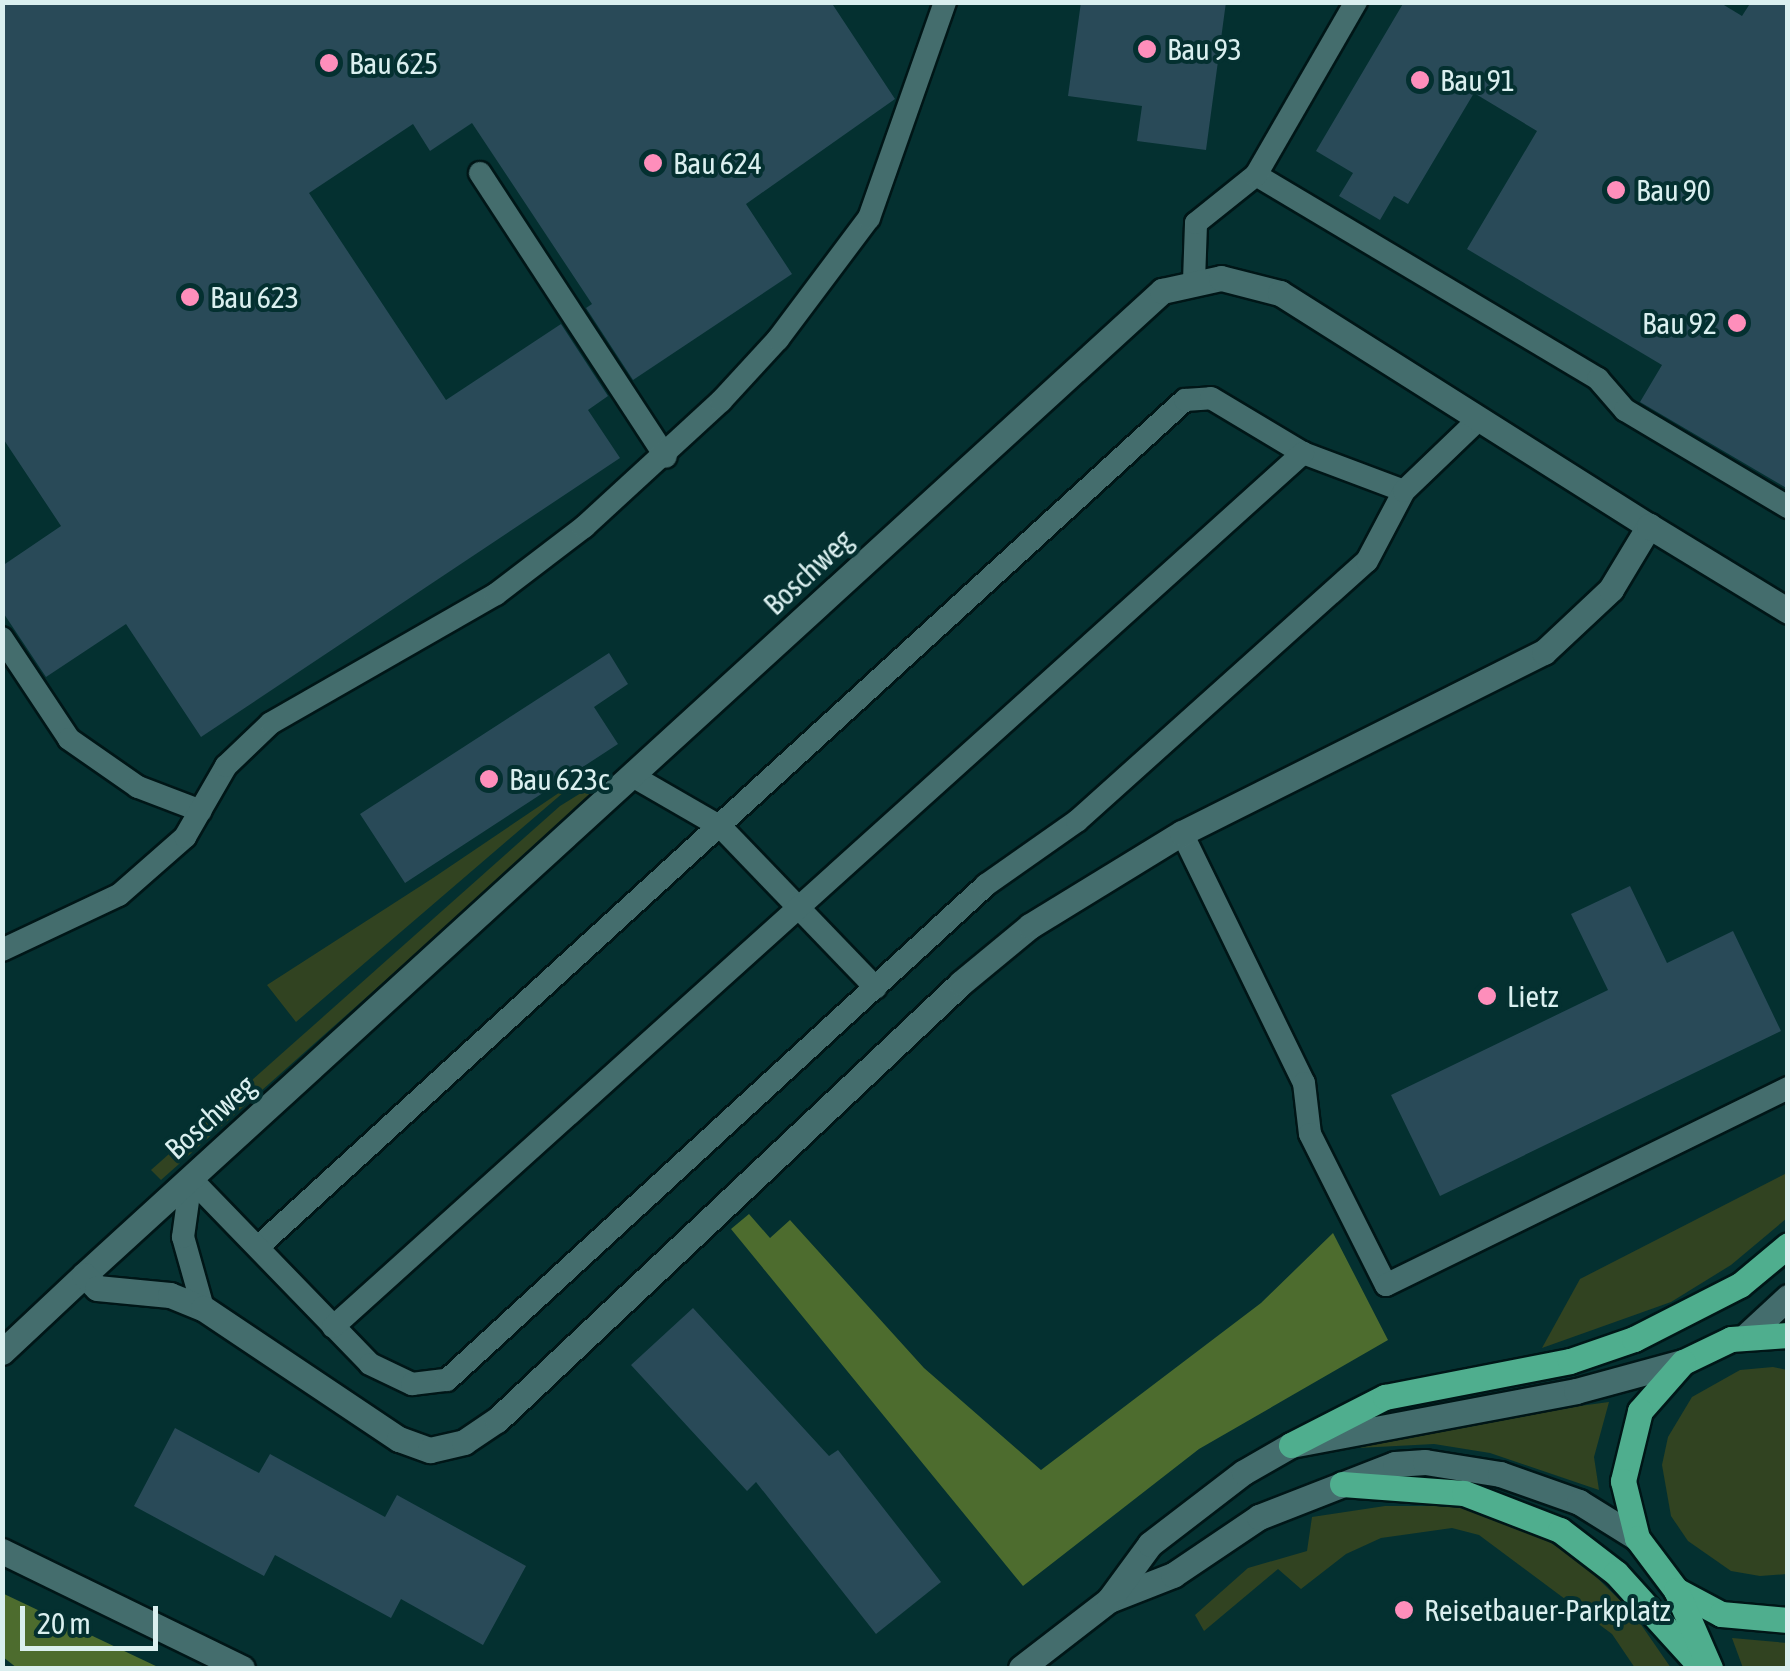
<!DOCTYPE html>
<html>
<head>
<meta charset="utf-8">
<style>
	body { margin:0 }
	#map { position:relative; width:1790px; height:1671px; overflow:hidden; background:#043030; font-family:"Asap Condensed",sans-serif }
	div>[style] { position:absolute }
	[style*='--x'] { left:calc(var(--x)*1px); top:calc(var(--y)*1px); width:calc(var(--w)*1px); rotate:calc(var(--a)*1deg) }
	.green>* { inset:0; background:#314321 }
	.forest>* { inset:0; background:#4d6c2e }
	.building>* { inset:0; background:#294a58 }
	.roads { filter:drop-shadow(2px 0 #001617) drop-shadow(-2px 0 #001617) drop-shadow(0 2px #001617) drop-shadow(0 -2px #001617) }
	.lane>* { height:22px; margin:-11px; padding:0 11px; transform-origin:11px; border-radius:11px; background:#446d6d }
	.street>* { height:25px; margin:-12.5px; padding:0 12.5px; transform-origin:12.5px; border-radius:12.5px; background:#446d6d }
	.secondary>* { height:25px; margin:-12.5px; padding:0 12.5px; transform-origin:12.5px; border-radius:12.5px; background:#446d6d }
	.primary>* { height:25px; margin:-12.5px; padding:0 12.5px; transform-origin:12.5px; border-radius:12.5px; background:#4fae8e }
	.dots>* { width:28px; height:28px; translate:-50% -50%; box-sizing:border-box; border:5px solid #043030; border-radius:50% }
	span { translate:-50% -50%; white-space:nowrap; text-align:center; line-height:1.15; -webkit-text-stroke:8px #043030; paint-order:stroke }
	.poi-label { font-size:30px; color:#daefef }
	.left { translate:0 -50%; text-align:left }
	.right { translate:-100% -50%; text-align:right }
	.street-label { font-size:30px; color:#daefef }
	.frame { position:absolute; inset:0; border:5px solid #daefef; pointer-events:none }
	.scale { position:absolute; left:20px; top:1606px; width:138px; height:45px; box-sizing:border-box; border:5px solid #daefef; border-top:0; padding-left:12px; font-size:30px; line-height:35px; white-space:nowrap; color:#daefef; -webkit-text-stroke:8px #043030; paint-order:stroke }
</style>
</head>
<body>
<div id="map">
	<div class="green">
		<div style="clip-path:polygon(631px 762px,161px 1180px,151px 1170px,560px 806px)"></div>
		<div style="clip-path:polygon(578px 780px,296px 1022px,267px 985px,433px 878px)"></div>
		<div style="clip-path:polygon(1787px 1173px,1787px 1218px,1731px 1265px,1671px 1302px,1542px 1348px,1580px 1279px)"></div>
		<div style="clip-path:polygon(1773px 1367px,1787px 1370px,1787px 1574px,1760px 1576px,1731px 1571px,1688px 1541px,1671px 1516px,1662px 1465px,1668px 1437px,1692px 1397px,1740px 1370px)"></div>
		<div style="clip-path:polygon(1609px 1402px,1594px 1457px,1599px 1490px,1490px 1453px,1434px 1444px,1358px 1448px,1453px 1423px)"></div>
		<div style="clip-path:polygon(1385px 1506px,1463px 1506px,1529px 1529px,1581px 1562px,1633px 1613px,1671px 1668px,1635px 1668px,1612px 1634px,1479px 1535px,1452px 1528px,1381px 1538px,1346px 1554px,1301px 1589px,1278px 1569px,1204px 1631px,1195px 1615px,1248px 1568px,1307px 1551px,1312px 1517px)"></div>
		<div style="clip-path:polygon(1732px 1638px,1787px 1643px,1787px 1668px,1743px 1668px)"></div>
	</div>
	<div class="forest">
		<div style="clip-path:polygon(749px 1214px,770px 1238px,790px 1220px,924px 1368px,1041px 1470px,1261px 1303px,1333px 1233px,1388px 1340px,1199px 1449px,1023px 1586px,731px 1229px)"></div>
		<div style="clip-path:polygon(2px 1593px,120px 1649px,160px 1668px,17px 1668px,3px 1657px)"></div>
	</div>
	<div class="building">
		<div style="clip-path:polygon(2px 2px,831px 2px,895px 99px,746px 204px,792px 274px,633px 380px,586px 308px,592px 304px,472px 123px,430px 151px,413px 124px,309px 193px,446px 400px,561px 324px,608px 396px,588px 410px,620px 458px,201px 737px,126px 624px,46px 677px,2px 611px,2px 566px,61px 526px,2px 437px)"></div>
		<div style="clip-path:polygon(1081px 2px,1226px 2px,1206px 150px,1137px 141px,1142px 106px,1068px 96px)"></div>
		<div style="clip-path:polygon(1404px 2px,1719px 2px,1742px 16px,1751px 2px,1788px 2px,1788px 489px,1640px 402px,1662px 365px,1467px 249px,1537px 131px,1474px 93px,1408px 204px,1394px 196px,1380px 220px,1339px 196px,1353px 173px,1316px 151px)"></div>
		<div style="clip-path:polygon(609px 653px,628px 684px,594px 707px,618px 744px,405px 883px,360px 814px)"></div>
		<div style="clip-path:polygon(1630px 886px,1667px 963px,1733px 931px,1781px 1031px,1440px 1196px,1391px 1095px,1608px 990px,1571px 914px)"></div>
		<div style="clip-path:polygon(693px 1308px,829px 1456px,838px 1450px,941px 1582px,876px 1634px,756px 1482px,747px 1491px,631px 1365px)"></div>
		<div style="clip-path:polygon(175px 1428px,259px 1473px,270px 1454px,385px 1517px,397px 1495px,526px 1566px,483px 1645px,401px 1599px,391px 1618px,275px 1555px,264px 1576px,134px 1506px)"></div>
	</div>
	<div class="roads">
		<div class="lane">
			<div style="--x:480;--y:173;--w:339;--a:56.8"></div>
			<div style="--x:1256;--y:175;--w:398;--a:30.8"></div>
			<div style="--x:1598;--y:379;--w:41;--a:48.9"></div>
			<div style="--x:1625;--y:410;--w:190;--a:30.8"></div>
			<div style="--x:1194;--y:281;--w:58;--a:-88"></div>
			<div style="--x:1196;--y:223;--w:77;--a:-38.7"></div>
			<div style="--x:1256;--y:175;--w:200;--a:-60"></div>
			<div style="--x:2;--y:638;--w:121;--a:56.4"></div>
			<div style="--x:69;--y:739;--w:84;--a:34.8"></div>
			<div style="--x:138;--y:787;--w:67;--a:20.9"></div>
			<div style="--x:636;--y:778;--w:98;--a:30"></div>
			<div style="--x:721;--y:827;--w:223;--a:46.1"></div>
			<div style="--x:1182;--y:833;--w:278;--a:64"></div>
			<div style="--x:1304;--y:1083;--w:51;--a:83.3"></div>
			<div style="--x:1310;--y:1134;--w:169;--a:63.3"></div>
			<div style="--x:1386;--y:1285;--w:448;--a:-26.1"></div>
			<div style="--x:2;--y:950;--w:129;--a:-25.2"></div>
			<div style="--x:119;--y:895;--w:88;--a:-41.3"></div>
			<div style="--x:185;--y:837;--w:82;--a:-60"></div>
			<div style="--x:226;--y:766;--w:62;--a:-43.7"></div>
			<div style="--x:271;--y:723;--w:259;--a:-29.8"></div>
			<div style="--x:496;--y:594;--w:111;--a:-37.3"></div>
			<div style="--x:584;--y:527;--w:186;--a:-42.6"></div>
			<div style="--x:721;--y:401;--w:84;--a:-47.4"></div>
			<div style="--x:778;--y:339;--w:151;--a:-53.1"></div>
			<div style="--x:869;--y:218;--w:229;--a:-70.6"></div>
			<div style="--x:259;--y:1246;--w:1254;--a:-42.42"></div>
			<div style="--x:1185;--y:400;--w:26;--a:-4"></div>
			<div style="--x:1211;--y:398;--w:107;--a:30.9"></div>
			<div style="--x:1303;--y:453;--w:108;--a:20.6"></div>
			<div style="--x:203;--y:1308;--w:74;--a:-105.7"></div>
			<div style="--x:183;--y:1237;--w:59;--a:-82.1"></div>
			<div style="--x:191;--y:1179;--w:257;--a:45.9"></div>
			<div style="--x:370;--y:1364;--w:47;--a:25.5"></div>
			<div style="--x:412;--y:1384;--w:35;--a:-7"></div>
			<div style="--x:447;--y:1380;--w:732;--a:-42.56"></div>
			<div style="--x:986;--y:885;--w:111;--a:-35.1"></div>
			<div style="--x:1077;--y:821;--w:389;--a:-41.9"></div>
			<div style="--x:1367;--y:561;--w:79;--a:-62.1"></div>
			<div style="--x:1404;--y:491;--w:104;--a:-43.8"></div>
			<div style="--x:333;--y:1327;--w:1306;--a:-42.02"></div>
		</div>
		<div class="street">
			<div style="--x:84;--y:1275;--w:1460;--a:-42.39"></div>
			<div style="--x:1162;--y:291;--w:60;--a:-12.4"></div>
			<div style="--x:1221;--y:278;--w:61;--a:14.3"></div>
			<div style="--x:1280;--y:293;--w:436;--a:32.3"></div>
			<div style="--x:2;--y:1352;--w:112;--a:-43.2"></div>
			<div style="--x:84;--y:1275;--w:18;--a:45"></div>
			<div style="--x:97;--y:1288;--w:73;--a:5.5"></div>
			<div style="--x:170;--y:1295;--w:35;--a:22"></div>
			<div style="--x:203;--y:1308;--w:236;--a:33.8"></div>
			<div style="--x:399;--y:1439;--w:33;--a:20"></div>
			<div style="--x:430;--y:1450;--w:35;--a:-13"></div>
			<div style="--x:464;--y:1442;--w:40;--a:-34"></div>
			<div style="--x:497;--y:1420;--w:637;--a:-43.28"></div>
			<div style="--x:961;--y:983;--w:89;--a:-39.6"></div>
			<div style="--x:1030;--y:926;--w:178;--a:-31.5"></div>
			<div style="--x:1182;--y:833;--w:405;--a:-26.6"></div>
			<div style="--x:1544;--y:652;--w:92;--a:-43.2"></div>
			<div style="--x:1611;--y:589;--w:74;--a:-58.9"></div>
			<div style="--x:1649;--y:526;--w:163;--a:31.4"></div>
			<div style="--x:2;--y:1551;--w:267;--a:26"></div>
		</div>
		<div class="secondary">
			<div style="--x:1747;--y:1335;--w:56;--a:-42.8"></div>
			<div style="--x:1109;--y:1600;--w:69;--a:-21.3"></div>
			<div style="--x:1173;--y:1575;--w:104;--a:-34"></div>
			<div style="--x:1259;--y:1517;--w:146;--a:-21.3"></div>
			<div style="--x:1395;--y:1464;--w:30;--a:-4"></div>
			<div style="--x:1425;--y:1462;--w:76;--a:9.1"></div>
			<div style="--x:1500;--y:1474;--w:84;--a:19.5"></div>
			<div style="--x:1579;--y:1502;--w:68;--a:31.8"></div>
			<div style="--x:1021;--y:1668;--w:111;--a:-37.7"></div>
			<div style="--x:1109;--y:1600;--w:69;--a:-53.8"></div>
			<div style="--x:1150;--y:1544;--w:118;--a:-37.5"></div>
			<div style="--x:1244;--y:1472;--w:54;--a:-29.9"></div>
			<div style="--x:1291;--y:1445;--w:290;--a:-10.7"></div>
			<div style="--x:1576;--y:1391;--w:111;--a:-15.2"></div>
		</div>
		<div class="primary">
			<div style="--x:1788;--y:1335;--w:57;--a:176"></div>
			<div style="--x:1731;--y:1339;--w:53;--a:154.4"></div>
			<div style="--x:1683;--y:1362;--w:65;--a:131.3"></div>
			<div style="--x:1640;--y:1411;--w:72;--a:103.7"></div>
			<div style="--x:1623;--y:1481;--w:59;--a:76.2"></div>
			<div style="--x:1637;--y:1538;--w:65;--a:53.1"></div>
			<div style="--x:1676;--y:1590;--w:51;--a:28.1"></div>
			<div style="--x:1721;--y:1614;--w:67;--a:5.1"></div>
			<div style="--x:1291;--y:1445;--w:106;--a:-27.1"></div>
			<div style="--x:1385;--y:1397;--w:188;--a:-11"></div>
			<div style="--x:1570;--y:1361;--w:68;--a:-19"></div>
			<div style="--x:1634;--y:1339;--w:119;--a:-27"></div>
			<div style="--x:1740;--y:1285;--w:62;--a:-39.8"></div>
			<div style="--x:1342;--y:1484;--w:122;--a:4.2"></div>
			<div style="--x:1464;--y:1493;--w:103;--a:21.1"></div>
			<div style="--x:1560;--y:1530;--w:71;--a:37.5"></div>
			<div style="--x:1616;--y:1573;--w:128;--a:47.8"></div>
			<div style="--x:1676;--y:1590;--w:85;--a:66.4"></div>
		</div>
	</div>
	<div class="dots">
		<div style="left:1147px;top:49px;background:#fe8ebb"></div>
		<div style="left:329px;top:63px;background:#fe8ebb"></div>
		<div style="left:1420px;top:80px;background:#fe8ebb"></div>
		<div style="left:653px;top:163px;background:#fe8ebb"></div>
		<div style="left:1616px;top:190px;background:#fe8ebb"></div>
		<div style="left:190px;top:297px;background:#fe8ebb"></div>
		<div style="left:1737px;top:323px;background:#fe8ebb"></div>
		<div style="left:489px;top:779px;background:#fe8ebb"></div>
		<div style="left:1487px;top:996px;background:#fe8ebb"></div>
		<div style="left:1404px;top:1610px;background:#fe8ebb"></div>
	</div>
	<div class="poi-label">
		<span class="left" style="left:1167px;top:49px">Bau 93</span>
		<span class="left" style="left:349px;top:63px">Bau 625</span>
		<span class="left" style="left:1440px;top:80px">Bau 91</span>
		<span class="left" style="left:673px;top:163px">Bau 624</span>
		<span class="left" style="left:1636px;top:190px">Bau 90</span>
		<span class="left" style="left:210px;top:297px">Bau 623</span>
		<span class="right" style="left:1717px;top:323px">Bau 92</span>
		<span class="left" style="left:509px;top:779px">Bau 623c</span>
		<span class="left" style="left:1507px;top:996px">Lietz</span>
		<span class="left" style="left:1424px;top:1610px">Reisetbauer-Parkplatz</span>
	</div>
	<div class="street-label">
		<span style="left:808px;top:572px;rotate:-43deg">Boschweg</span>
		<span style="left:210px;top:1117px;rotate:-42deg">Boschweg</span>
	</div>
	<div class="frame"></div>
	<div class="scale">20 m</div>
</div>
</body>
</html>
